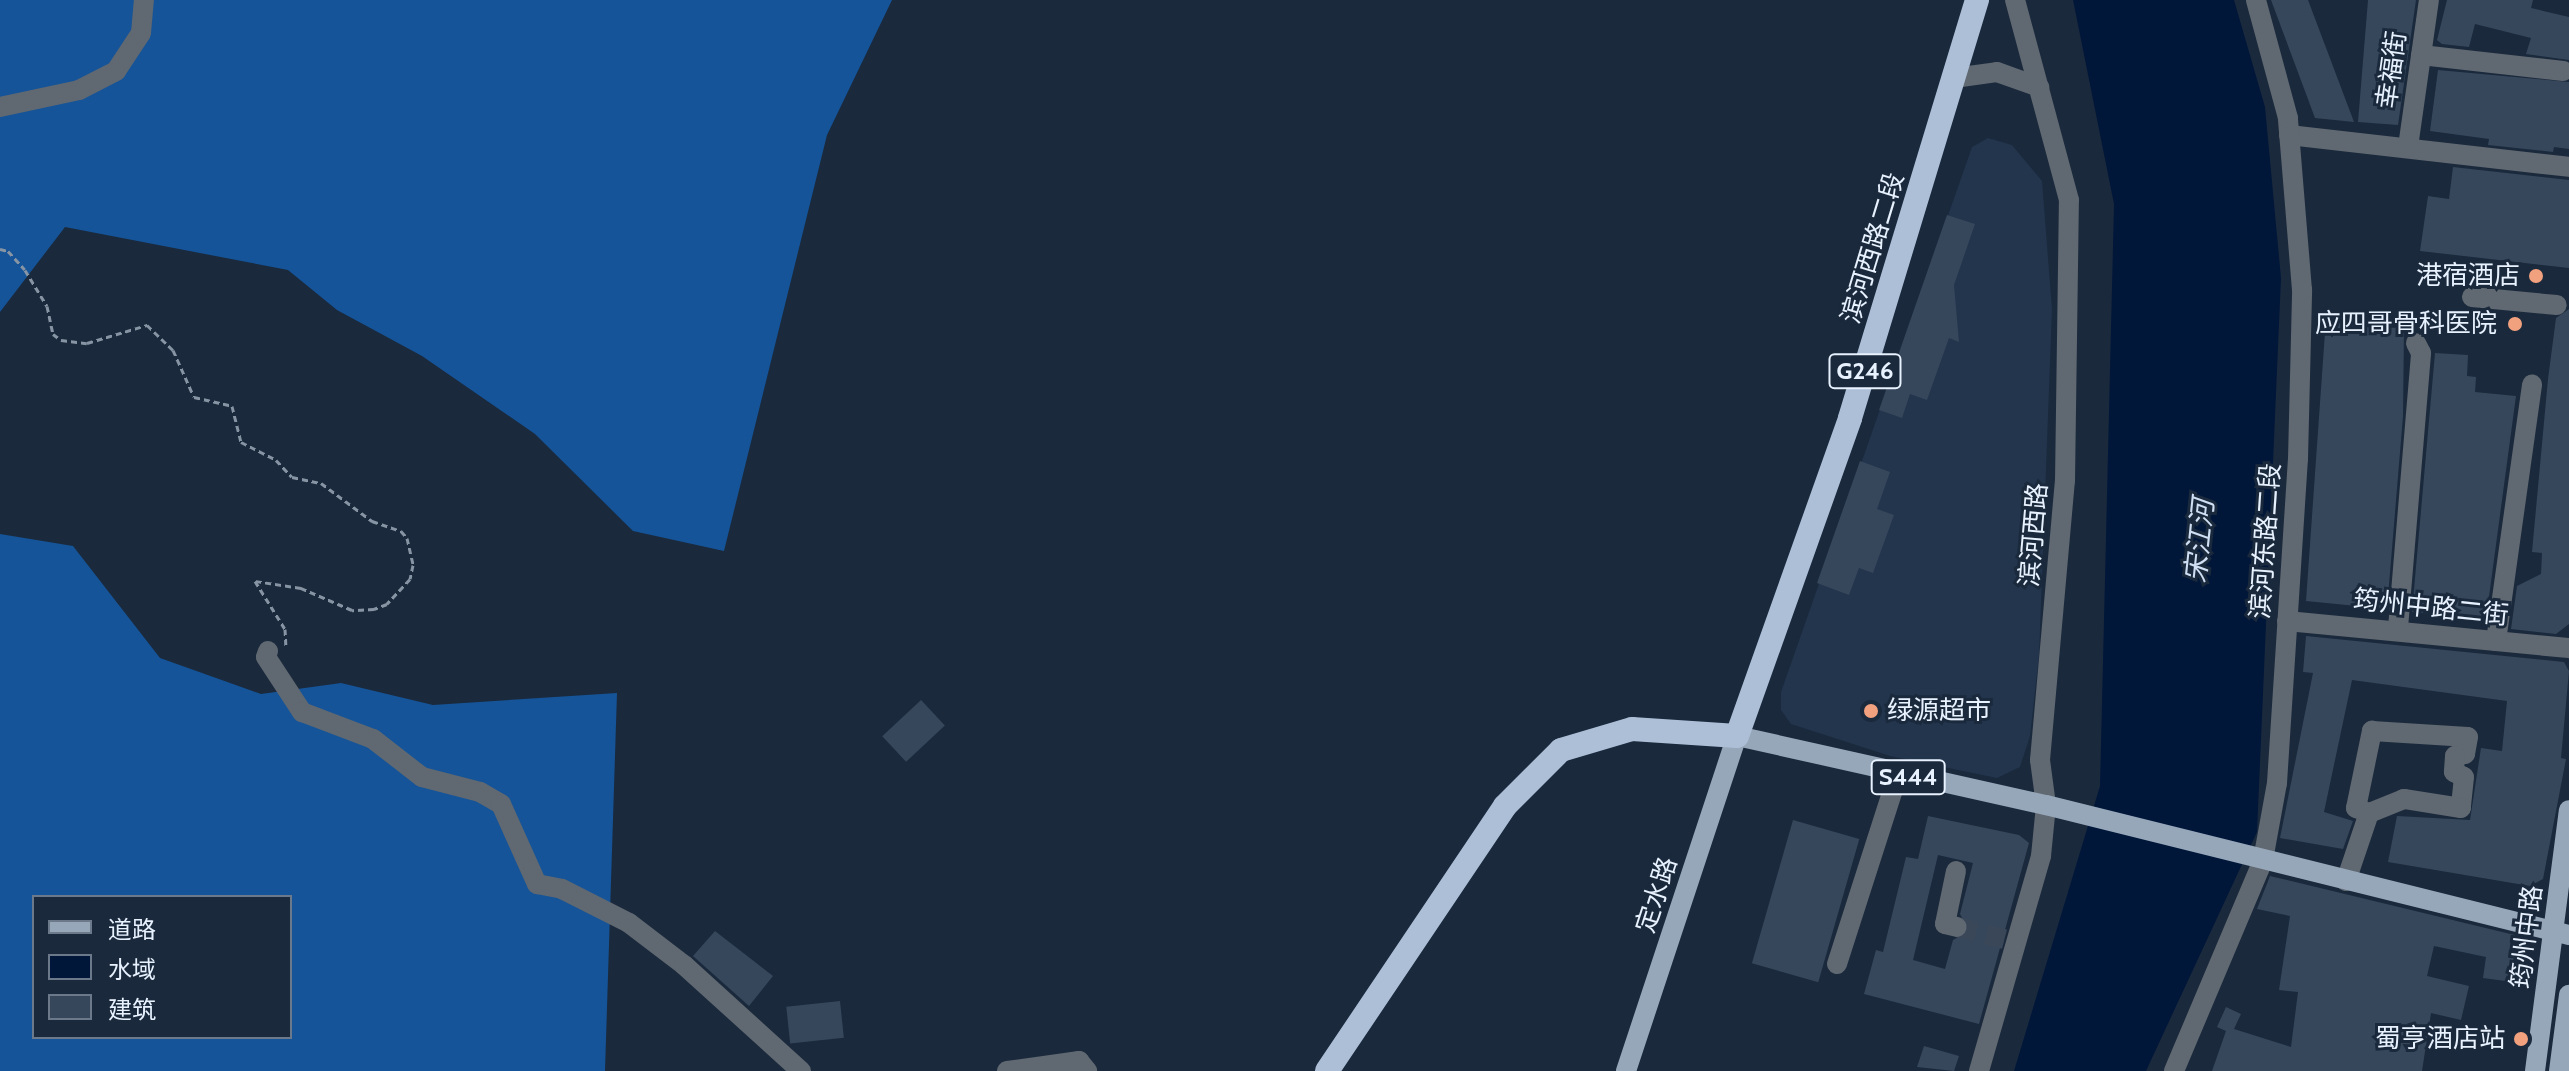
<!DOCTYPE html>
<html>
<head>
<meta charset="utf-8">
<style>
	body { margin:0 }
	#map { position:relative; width:2569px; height:1071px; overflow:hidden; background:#1a293c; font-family:Cabin,"Noto Sans SC",sans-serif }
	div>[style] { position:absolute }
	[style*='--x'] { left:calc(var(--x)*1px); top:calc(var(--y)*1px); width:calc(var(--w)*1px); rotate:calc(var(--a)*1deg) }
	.built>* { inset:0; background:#22354d }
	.forest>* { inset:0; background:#155498 }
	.water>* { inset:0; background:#00173a }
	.building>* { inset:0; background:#37475b; transform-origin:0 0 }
	.minor-tunnel>* { height:20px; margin-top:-10px; transform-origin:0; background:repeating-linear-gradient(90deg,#394759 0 20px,transparent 0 30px) }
	.path>* { height:3px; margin-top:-1.5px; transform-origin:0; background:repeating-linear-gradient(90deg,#8794a4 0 6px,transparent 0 10px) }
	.minor>* { height:20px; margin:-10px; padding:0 10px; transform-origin:10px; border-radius:10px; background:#606871 }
	.major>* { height:20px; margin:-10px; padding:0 10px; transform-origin:10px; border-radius:10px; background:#97a7ba }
	.highway>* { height:24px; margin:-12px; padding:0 12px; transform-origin:12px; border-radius:12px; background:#acbfd7 }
	.dots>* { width:22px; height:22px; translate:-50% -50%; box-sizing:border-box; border:4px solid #1a293c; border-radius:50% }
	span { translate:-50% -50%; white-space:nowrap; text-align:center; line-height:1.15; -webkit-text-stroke:6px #1a293c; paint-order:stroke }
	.shield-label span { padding:2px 6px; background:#1a293c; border:2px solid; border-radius:6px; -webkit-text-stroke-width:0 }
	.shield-label { font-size:24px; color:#e8f2ff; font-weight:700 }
	.street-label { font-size:26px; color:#e8f2ff }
	.poi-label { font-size:26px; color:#e8f2ff }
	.right { translate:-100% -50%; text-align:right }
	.left { translate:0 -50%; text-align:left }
	.water-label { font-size:28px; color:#d0dff3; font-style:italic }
	.legend { position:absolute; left:32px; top:895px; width:260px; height:144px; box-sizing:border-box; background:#1a293c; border:2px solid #6c798a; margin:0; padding:10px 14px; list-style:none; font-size:24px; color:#e8f2ff }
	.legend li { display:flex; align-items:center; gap:16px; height:40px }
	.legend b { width:40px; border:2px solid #6c798a }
</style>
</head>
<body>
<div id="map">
	<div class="built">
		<div style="clip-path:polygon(1988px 138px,2012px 145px,2042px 181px,2052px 309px,2039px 656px,2030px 736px,2020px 767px,1997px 778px,1890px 756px,1791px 724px,1781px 710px,1781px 692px,1972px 147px)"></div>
	</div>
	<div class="forest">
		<div style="clip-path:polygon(0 0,892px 0,827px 135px,724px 551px,633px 531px,535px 434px,422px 356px,337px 310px,288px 270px,65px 227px,0 312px)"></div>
		<div style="clip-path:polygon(evenodd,0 534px,73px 546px,160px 658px,261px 694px,341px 683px,433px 705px,617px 693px,605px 1071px,0 1071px,0 534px,34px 897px,290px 897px,290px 1037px,34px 1037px,34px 897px)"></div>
	</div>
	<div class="water">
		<div style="clip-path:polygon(2073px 0,2234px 0,2265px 107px,2281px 278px,2257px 832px,2146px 1071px,2014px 1071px,2100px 786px,2114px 204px)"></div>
	</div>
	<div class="building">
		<div style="clip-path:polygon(2271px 0,2308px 0,2354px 122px,2315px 118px)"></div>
		<div style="clip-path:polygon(2368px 0,2416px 0,2398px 125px,2358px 122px)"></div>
		<div style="clip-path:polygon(2447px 0,2533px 0,2531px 8px,2569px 17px,2569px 60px,2526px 54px,2531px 38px,2475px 24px,2469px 47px,2442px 44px,2437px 40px)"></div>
		<div style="clip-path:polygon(2438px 70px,2569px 82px,2569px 149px,2554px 147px,2553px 152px,2488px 145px,2489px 139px,2430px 131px)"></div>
		<div style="clip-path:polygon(2453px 167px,2569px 180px,2569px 268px,2420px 251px,2428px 196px,2449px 199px)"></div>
		<div style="clip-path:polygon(1947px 215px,1975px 224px,1954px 285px,1959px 342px,1949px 338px,1927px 400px,1910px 394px,1902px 418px,1879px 410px)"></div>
		<div style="clip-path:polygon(2569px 309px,2569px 624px,2556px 634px,2511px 629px,2517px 586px,2541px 574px,2542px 553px,2532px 552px,2548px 379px,2556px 318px)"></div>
		<div style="clip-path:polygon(2326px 318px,2361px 319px,2360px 327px,2404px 328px,2403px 416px,2387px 609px,2306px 601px)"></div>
		<div style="clip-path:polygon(2435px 353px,2468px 355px,2467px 376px,2476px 377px,2475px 392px,2516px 396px,2486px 619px,2412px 612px)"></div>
		<div style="clip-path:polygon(1860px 461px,1890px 472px,1877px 509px,1894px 515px,1873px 573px,1859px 568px,1849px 595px,1817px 583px)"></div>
		<div style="clip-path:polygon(2306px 636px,2564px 662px,2569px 671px,2561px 758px,2566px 759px,2543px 879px,2530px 886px,2388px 862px,2397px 816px,2470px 820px,2481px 748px,2502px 751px,2507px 701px,2352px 680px,2324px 812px,2353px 821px,2343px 849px,2280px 838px,2313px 673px,2303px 672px)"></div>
		<div style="left:921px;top:700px;width:35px;height:53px;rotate:47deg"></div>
		<div style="clip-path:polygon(evenodd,1928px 816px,2019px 835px,2029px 843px,1979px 1024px,1864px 994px,1876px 950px,1883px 952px,1906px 857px,1918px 859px,1928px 816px,1938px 855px,1973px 863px,1960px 914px,1969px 931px,1953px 940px,1945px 969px,1913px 960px,1938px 855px)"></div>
		<div style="left:1793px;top:820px;width:69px;height:149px;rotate:16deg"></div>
		<div style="clip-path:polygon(2270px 876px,2527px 938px,2520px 983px,2483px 978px,2486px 957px,2434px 946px,2427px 976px,2469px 986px,2461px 1020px,2431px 1013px,2422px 1071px,2212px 1071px,2226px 1031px,2217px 1027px,2226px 1007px,2241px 1014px,2234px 1029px,2291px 1047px,2298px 992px,2279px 990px,2290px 916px,2257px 909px)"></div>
		<div style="clip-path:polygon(715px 931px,773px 976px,749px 1006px,693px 956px)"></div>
		<div style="left:840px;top:1001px;width:37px;height:54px;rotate:84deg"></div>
		<div style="clip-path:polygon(1924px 1046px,1959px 1056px,1954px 1071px,1917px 1067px)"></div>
	</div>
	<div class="minor-tunnel">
		<div style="--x:1957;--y:927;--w:49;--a:14.3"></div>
	</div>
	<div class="path">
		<div style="--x:0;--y:249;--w:8;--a:14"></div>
		<div style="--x:8;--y:251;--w:25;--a:48"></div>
		<div style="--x:25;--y:270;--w:42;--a:58.6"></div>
		<div style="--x:47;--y:306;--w:29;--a:78"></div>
		<div style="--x:53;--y:334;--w:10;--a:37"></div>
		<div style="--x:61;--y:340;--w:26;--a:7"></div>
		<div style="--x:87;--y:343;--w:63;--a:-16.7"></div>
		<div style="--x:147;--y:325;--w:36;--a:44"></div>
		<div style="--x:173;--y:350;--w:51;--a:65.9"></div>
		<div style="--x:194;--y:397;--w:39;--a:13"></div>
		<div style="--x:232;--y:406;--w:37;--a:76"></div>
		<div style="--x:241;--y:442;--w:39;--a:27"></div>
		<div style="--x:276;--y:460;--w:23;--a:47"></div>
		<div style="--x:292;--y:477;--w:30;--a:12"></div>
		<div style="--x:321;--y:483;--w:64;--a:36.7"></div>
		<div style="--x:372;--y:521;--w:31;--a:19"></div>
		<div style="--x:401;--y:531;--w:9;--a:49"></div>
		<div style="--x:407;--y:538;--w:28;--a:77"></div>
		<div style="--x:413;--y:565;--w:14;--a:102"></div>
		<div style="--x:410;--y:579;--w:34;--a:133"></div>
		<div style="--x:387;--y:604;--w:14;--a:159"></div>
		<div style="--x:374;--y:609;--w:22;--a:177"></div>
		<div style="--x:352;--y:610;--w:56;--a:-156.7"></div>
		<div style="--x:301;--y:588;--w:47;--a:-171.3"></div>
		<div style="--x:255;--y:581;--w:57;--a:58"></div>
		<div style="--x:285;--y:629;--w:17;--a:87"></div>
	</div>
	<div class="minor">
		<div style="--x:2421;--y:55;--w:143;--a:6.4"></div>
		<div style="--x:1954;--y:78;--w:43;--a:-7.9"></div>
		<div style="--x:1997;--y:72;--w:45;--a:19.7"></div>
		<div style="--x:0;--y:107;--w:81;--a:-12.1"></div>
		<div style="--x:79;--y:90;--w:42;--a:-27.2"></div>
		<div style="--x:116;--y:71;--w:45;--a:-56.7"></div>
		<div style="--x:141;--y:33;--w:33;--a:-85"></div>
		<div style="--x:2289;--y:135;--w:282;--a:6.5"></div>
		<div style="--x:2408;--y:147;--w:148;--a:-81.9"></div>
		<div style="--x:2472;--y:297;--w:85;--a:5.4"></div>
		<div style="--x:2287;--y:621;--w:283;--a:5.5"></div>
		<div style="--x:2398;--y:628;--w:276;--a:-85.2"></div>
		<div style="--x:2421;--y:353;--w:11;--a:-117"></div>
		<div style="--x:2496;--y:641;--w:259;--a:-82"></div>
		<div style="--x:268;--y:651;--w:6;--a:108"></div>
		<div style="--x:266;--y:657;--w:66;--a:56.8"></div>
		<div style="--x:302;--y:712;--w:76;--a:20.8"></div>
		<div style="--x:373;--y:739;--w:62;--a:37.8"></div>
		<div style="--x:422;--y:777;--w:60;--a:14.5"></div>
		<div style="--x:480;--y:792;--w:24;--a:30"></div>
		<div style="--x:501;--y:804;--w:88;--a:65.8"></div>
		<div style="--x:537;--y:884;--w:25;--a:11"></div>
		<div style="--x:562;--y:889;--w:75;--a:26.9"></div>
		<div style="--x:629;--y:923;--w:69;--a:37.4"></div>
		<div style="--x:684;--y:965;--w:158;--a:42.2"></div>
		<div style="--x:1956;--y:871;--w:54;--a:101.7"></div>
		<div style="--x:1945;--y:924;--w:12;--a:14"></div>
		<div style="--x:2346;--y:881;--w:72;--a:-71.3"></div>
		<div style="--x:2369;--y:813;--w:14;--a:-159"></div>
		<div style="--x:2356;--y:808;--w:79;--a:-78.3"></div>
		<div style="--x:2372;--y:731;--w:96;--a:3.6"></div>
		<div style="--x:2468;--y:737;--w:17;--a:100"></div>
		<div style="--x:2465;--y:754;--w:10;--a:169"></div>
		<div style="--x:2455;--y:756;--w:16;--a:94"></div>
		<div style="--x:2454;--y:772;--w:11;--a:27"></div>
		<div style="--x:2464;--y:777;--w:31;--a:96"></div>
		<div style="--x:2461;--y:808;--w:58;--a:-171"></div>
		<div style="--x:2404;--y:799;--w:38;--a:158"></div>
		<div style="--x:1837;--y:964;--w:200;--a:-72.2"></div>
		<div style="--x:1007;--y:1071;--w:73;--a:-7.9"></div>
		<div style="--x:1079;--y:1061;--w:13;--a:51"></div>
		<div style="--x:1979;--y:1071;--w:224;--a:-73.9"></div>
		<div style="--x:2041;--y:856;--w:51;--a:-84.4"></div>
		<div style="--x:2046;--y:805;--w:45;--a:-97.6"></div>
		<div style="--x:2040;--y:760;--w:280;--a:-84.9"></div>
		<div style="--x:2065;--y:481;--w:281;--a:-89.2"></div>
		<div style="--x:2069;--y:200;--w:207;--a:-105.1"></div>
		<div style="--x:2174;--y:1071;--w:229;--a:-67.1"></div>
		<div style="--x:2263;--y:860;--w:78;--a:-79.7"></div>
		<div style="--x:2277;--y:783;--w:325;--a:-86.3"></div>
		<div style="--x:2298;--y:459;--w:169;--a:-88.6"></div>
		<div style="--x:2302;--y:290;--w:173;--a:-94.7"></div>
		<div style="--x:2288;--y:118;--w:122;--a:-105.2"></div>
	</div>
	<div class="major">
		<div style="--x:1626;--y:1071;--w:353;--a:-71.7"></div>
		<div style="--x:1737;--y:736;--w:317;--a:12.6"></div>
		<div style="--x:2046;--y:805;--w:539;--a:13.96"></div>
		<div style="--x:2535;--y:1071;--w:263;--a:-82.6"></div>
		<div style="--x:2559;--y:1071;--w:77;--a:-82.5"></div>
	</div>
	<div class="highway">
		<div style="--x:1327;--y:1071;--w:319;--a:-56.1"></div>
		<div style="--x:1505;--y:806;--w:79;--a:-45"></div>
		<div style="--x:1561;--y:750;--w:74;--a:-16.5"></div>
		<div style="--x:1632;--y:729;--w:105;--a:3.8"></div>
		<div style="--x:1737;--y:736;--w:337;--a:-70.4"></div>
		<div style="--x:1850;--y:418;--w:437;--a:-73.1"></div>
	</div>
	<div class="dots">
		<div style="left:2536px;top:276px;background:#f2a17e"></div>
		<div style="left:2515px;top:324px;background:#f2a17e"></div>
		<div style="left:1871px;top:711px;background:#f2a17e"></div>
		<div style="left:2521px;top:1039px;background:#f2a17e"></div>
	</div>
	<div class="shield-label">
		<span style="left:1865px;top:371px">G246</span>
		<span style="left:1908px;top:777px">S444</span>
	</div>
	<div class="street-label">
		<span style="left:2392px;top:70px;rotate:-82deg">幸福街</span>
		<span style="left:1873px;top:248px;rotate:-73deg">滨河西路二段</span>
		<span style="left:2034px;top:535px;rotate:-85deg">滨河西路</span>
		<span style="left:2266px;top:541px;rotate:-86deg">滨河东路二段</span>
		<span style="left:2431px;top:608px;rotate:6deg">筠州中路二街</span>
		<span style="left:1657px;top:895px;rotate:-72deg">定水路</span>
		<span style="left:2527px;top:937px;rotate:-83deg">筠州中路</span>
	</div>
	<div class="poi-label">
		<span class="right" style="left:2520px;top:276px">港宿酒店</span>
		<span class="right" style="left:2497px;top:324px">应四哥骨科医院</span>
		<span class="left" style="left:1887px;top:711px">绿源超市</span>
		<span class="right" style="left:2505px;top:1039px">蜀亨酒店站</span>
	</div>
	<div class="water-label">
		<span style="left:2199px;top:541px;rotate:-84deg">宋江河</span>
	</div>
	<ul class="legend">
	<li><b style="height:10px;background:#97a7ba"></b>道路</li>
	<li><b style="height:22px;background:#00173a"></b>水域</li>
	<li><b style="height:22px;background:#37475b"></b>建筑</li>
	</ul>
</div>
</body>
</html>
